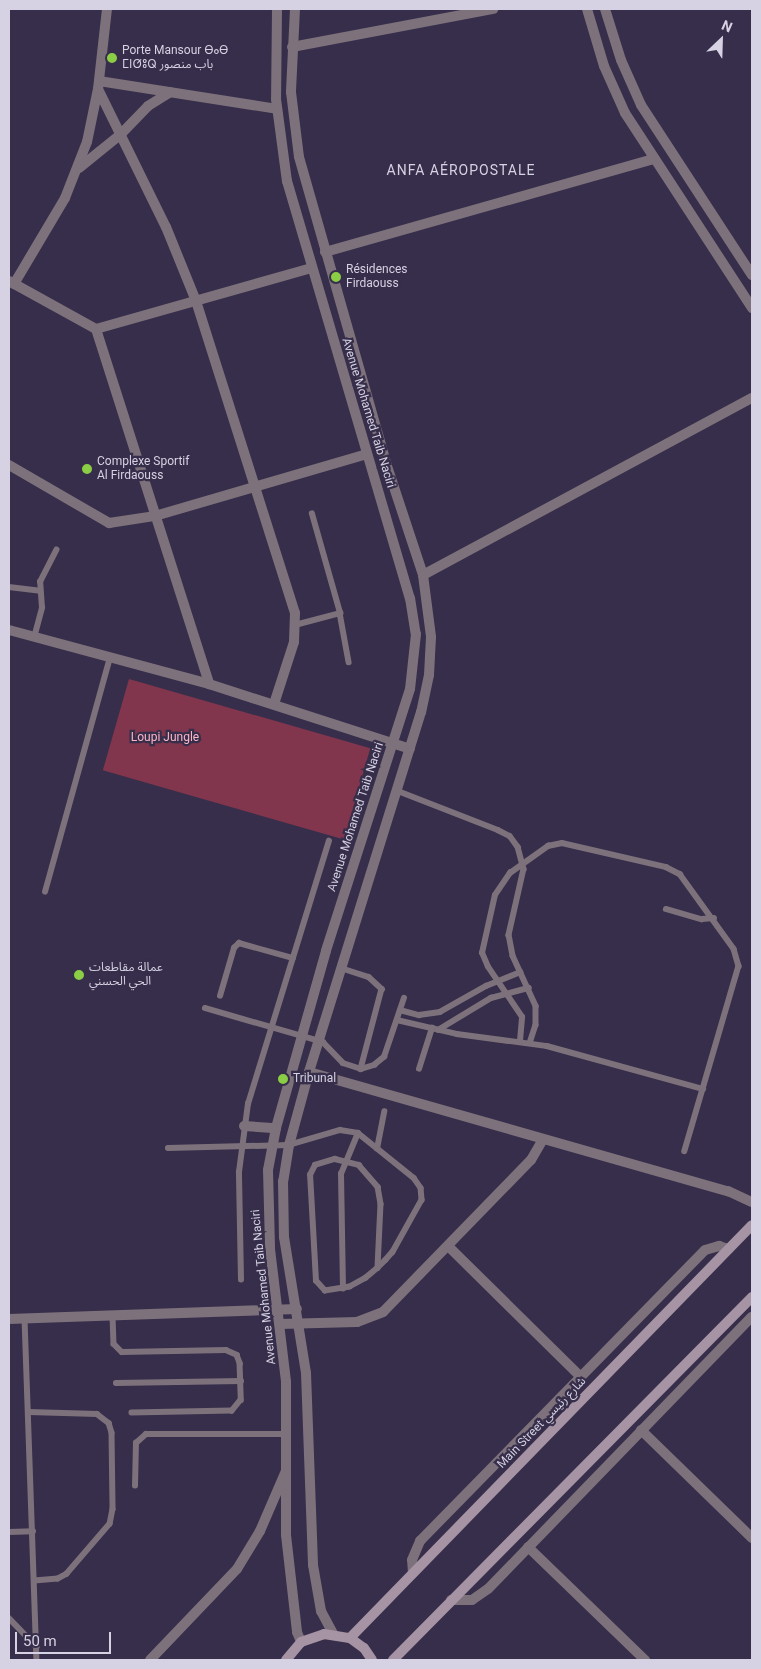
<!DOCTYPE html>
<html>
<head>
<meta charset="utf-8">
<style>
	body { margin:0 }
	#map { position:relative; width:761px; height:1669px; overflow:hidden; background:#362e4a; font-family:Roboto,"Noto Sans Arabic","Noto Sans Tifinagh",sans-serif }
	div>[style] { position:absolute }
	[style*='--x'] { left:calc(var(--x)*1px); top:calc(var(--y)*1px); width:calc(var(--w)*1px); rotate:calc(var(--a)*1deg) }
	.green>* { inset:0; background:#82364d; transform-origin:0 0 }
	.service>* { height:5.5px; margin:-2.75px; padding:0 2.75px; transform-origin:2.75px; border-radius:2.75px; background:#7d717b }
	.minor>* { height:10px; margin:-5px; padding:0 5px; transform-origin:5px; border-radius:5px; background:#7d717b }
	.tertiary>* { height:10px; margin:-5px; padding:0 5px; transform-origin:5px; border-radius:5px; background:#7d717b }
	.secondary>* { height:10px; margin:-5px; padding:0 5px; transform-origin:5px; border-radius:5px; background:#a693a3 }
	.dots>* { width:14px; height:14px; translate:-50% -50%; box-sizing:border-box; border:2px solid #362e4a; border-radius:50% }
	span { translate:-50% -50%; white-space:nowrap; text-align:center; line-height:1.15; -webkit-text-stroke:4.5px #362e4a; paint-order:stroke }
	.poi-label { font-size:12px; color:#d6d1e3 }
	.left { translate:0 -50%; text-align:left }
	.street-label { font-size:12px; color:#d6d1e3 }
	.park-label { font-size:12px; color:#fcb4c5 }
	.neighbourhood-label { font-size:14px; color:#d6d1e3; letter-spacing:1px }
	.frame { position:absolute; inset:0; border:10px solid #d6d1e3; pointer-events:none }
	.north { position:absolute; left:696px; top:15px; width:50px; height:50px; -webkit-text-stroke:4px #362e4a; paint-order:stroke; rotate:24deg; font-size:14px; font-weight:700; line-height:20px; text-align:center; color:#d6d1e3 }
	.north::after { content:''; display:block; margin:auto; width:18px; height:22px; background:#d6d1e3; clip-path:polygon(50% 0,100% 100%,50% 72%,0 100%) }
	.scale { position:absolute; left:15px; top:1632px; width:96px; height:22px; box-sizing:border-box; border:2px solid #d6d1e3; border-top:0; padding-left:6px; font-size:15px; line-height:18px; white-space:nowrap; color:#d6d1e3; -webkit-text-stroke:4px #362e4a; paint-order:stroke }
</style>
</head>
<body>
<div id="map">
	<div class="green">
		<div style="left:129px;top:679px;width:251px;height:95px;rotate:16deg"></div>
	</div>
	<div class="service">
		<div style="--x:9;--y:587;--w:31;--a:7"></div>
		<div style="--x:340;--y:613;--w:50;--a:79.6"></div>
		<div style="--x:295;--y:625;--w:47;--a:-14.9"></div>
		<div style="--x:340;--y:613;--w:103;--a:-105.8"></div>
		<div style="--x:34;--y:638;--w:31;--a:-75"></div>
		<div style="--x:42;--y:608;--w:26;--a:-94"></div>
		<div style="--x:40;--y:582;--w:36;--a:-63"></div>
		<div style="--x:398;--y:791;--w:107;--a:21.3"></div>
		<div style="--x:498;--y:830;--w:13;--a:27"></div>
		<div style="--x:510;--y:836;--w:14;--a:54"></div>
		<div style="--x:518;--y:847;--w:23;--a:75"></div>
		<div style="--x:524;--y:869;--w:68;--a:102.8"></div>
		<div style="--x:509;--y:935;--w:21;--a:79"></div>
		<div style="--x:513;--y:956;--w:55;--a:65.3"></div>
		<div style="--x:536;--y:1006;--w:19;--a:90"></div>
		<div style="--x:536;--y:1025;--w:19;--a:108"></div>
		<div style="--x:45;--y:892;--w:243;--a:-74.5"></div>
		<div style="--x:666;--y:909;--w:37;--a:16"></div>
		<div style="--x:702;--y:919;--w:12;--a:-5"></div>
		<div style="--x:341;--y:968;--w:29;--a:18"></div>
		<div style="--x:369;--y:977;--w:18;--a:43"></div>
		<div style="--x:382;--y:989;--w:83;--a:104.7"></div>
		<div style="--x:220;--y:996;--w:50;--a:-73.7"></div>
		<div style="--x:234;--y:948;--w:7;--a:-45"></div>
		<div style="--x:239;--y:943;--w:56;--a:15.5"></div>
		<div style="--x:205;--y:1008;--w:123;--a:16.1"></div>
		<div style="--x:323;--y:1042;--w:29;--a:46"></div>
		<div style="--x:343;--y:1063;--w:19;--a:18"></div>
		<div style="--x:361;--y:1069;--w:14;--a:-17"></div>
		<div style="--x:374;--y:1065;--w:13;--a:-39"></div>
		<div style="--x:384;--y:1057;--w:62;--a:-71.3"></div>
		<div style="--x:400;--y:1010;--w:20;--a:15"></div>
		<div style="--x:419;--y:1015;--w:21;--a:-8"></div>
		<div style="--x:440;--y:1012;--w:53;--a:-29.5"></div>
		<div style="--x:486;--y:986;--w:37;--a:-22"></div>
		<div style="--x:397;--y:1020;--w:62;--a:13.1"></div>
		<div style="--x:457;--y:1034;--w:91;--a:7.6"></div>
		<div style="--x:547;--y:1046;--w:162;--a:15.4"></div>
		<div style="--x:438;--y:1030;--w:62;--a:-31.1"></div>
		<div style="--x:491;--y:998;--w:39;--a:-15"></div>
		<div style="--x:520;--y:1041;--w:24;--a:-85"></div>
		<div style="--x:522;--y:1017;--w:60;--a:-124.2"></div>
		<div style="--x:488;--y:967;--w:15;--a:-113"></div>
		<div style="--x:482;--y:953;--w:59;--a:-77.4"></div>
		<div style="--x:495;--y:895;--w:27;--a:-56"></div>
		<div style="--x:510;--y:873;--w:47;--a:-35.4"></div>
		<div style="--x:548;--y:846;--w:14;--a:-12"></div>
		<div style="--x:562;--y:843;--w:107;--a:13"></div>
		<div style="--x:666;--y:867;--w:16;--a:27"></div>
		<div style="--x:680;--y:874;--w:92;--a:54.2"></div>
		<div style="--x:734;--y:949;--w:18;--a:74"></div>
		<div style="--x:739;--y:966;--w:193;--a:106.3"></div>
		<div style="--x:419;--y:1069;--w:43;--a:-72.4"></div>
		<div style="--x:168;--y:1148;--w:121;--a:-1.4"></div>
		<div style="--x:289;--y:1145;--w:53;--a:-16.4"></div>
		<div style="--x:340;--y:1130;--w:18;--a:9"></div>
		<div style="--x:358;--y:1133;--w:72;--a:38.8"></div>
		<div style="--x:414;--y:1178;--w:12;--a:55"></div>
		<div style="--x:421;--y:1188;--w:12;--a:85"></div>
		<div style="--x:422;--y:1200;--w:60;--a:119.1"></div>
		<div style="--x:393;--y:1252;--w:11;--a:131"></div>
		<div style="--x:386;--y:1260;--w:11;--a:135"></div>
		<div style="--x:378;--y:1268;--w:16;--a:140"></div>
		<div style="--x:366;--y:1278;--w:18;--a:151"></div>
		<div style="--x:350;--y:1287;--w:25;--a:171"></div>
		<div style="--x:325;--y:1291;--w:13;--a:-132"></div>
		<div style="--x:316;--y:1281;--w:106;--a:-93.2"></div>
		<div style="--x:310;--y:1175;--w:11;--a:-63"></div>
		<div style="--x:315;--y:1165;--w:21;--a:-17"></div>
		<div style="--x:335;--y:1159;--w:25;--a:14"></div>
		<div style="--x:359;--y:1165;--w:29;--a:49"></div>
		<div style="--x:378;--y:1187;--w:17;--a:80"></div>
		<div style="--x:381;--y:1204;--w:64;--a:92.7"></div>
		<div style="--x:377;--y:1149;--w:38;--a:-79"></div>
		<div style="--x:241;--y:1280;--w:108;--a:-91.1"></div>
		<div style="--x:239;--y:1172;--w:69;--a:-82.5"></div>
		<div style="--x:248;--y:1104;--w:275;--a:-72.9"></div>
		<div style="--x:343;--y:1289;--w:115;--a:-91"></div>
		<div style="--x:341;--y:1174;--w:44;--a:-67.5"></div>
		<div style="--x:113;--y:1316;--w:28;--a:88"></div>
		<div style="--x:114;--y:1344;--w:11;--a:45"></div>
		<div style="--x:122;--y:1352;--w:104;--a:-1.1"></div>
		<div style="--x:226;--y:1350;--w:12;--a:24"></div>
		<div style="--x:237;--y:1355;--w:9;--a:69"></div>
		<div style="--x:240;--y:1363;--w:37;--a:88"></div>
		<div style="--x:241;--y:1400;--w:14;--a:129"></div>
		<div style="--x:232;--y:1411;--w:100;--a:178.9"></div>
		<div style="--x:25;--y:1319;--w:341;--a:88"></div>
		<div style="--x:116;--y:1383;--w:125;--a:-0.9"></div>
		<div style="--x:29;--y:1412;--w:68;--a:1.7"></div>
		<div style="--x:97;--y:1414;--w:15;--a:37"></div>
		<div style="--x:109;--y:1423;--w:10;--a:73"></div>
		<div style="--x:112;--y:1433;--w:76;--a:89.2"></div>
		<div style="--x:113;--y:1509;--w:15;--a:101"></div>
		<div style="--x:110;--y:1524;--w:66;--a:130.7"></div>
		<div style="--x:67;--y:1574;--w:10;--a:151"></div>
		<div style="--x:58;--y:1579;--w:23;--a:175"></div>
		<div style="--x:135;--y:1486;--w:43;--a:-88.7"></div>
		<div style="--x:136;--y:1443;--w:13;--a:-42"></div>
		<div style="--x:146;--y:1434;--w:141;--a:0"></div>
		<div style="--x:9;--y:1532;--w:24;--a:-2"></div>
		<div style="--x:9;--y:1618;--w:40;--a:46"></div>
	</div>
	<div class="minor">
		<div style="--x:292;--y:47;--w:205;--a:-10.7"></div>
		<div style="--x:99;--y:81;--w:180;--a:8.9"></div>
		<div style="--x:98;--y:89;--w:154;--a:63.8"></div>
		<div style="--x:166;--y:227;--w:80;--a:67.9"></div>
		<div style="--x:196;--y:301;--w:327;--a:72.4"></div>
		<div style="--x:295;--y:613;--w:29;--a:92"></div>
		<div style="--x:294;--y:642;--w:65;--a:107.9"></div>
		<div style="--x:79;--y:168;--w:54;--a:-39"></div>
		<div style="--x:121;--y:134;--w:39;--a:-46"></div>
		<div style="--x:148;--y:106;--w:26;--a:-32"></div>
		<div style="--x:325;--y:252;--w:341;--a:-15.8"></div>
		<div style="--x:9;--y:281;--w:99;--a:28.9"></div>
		<div style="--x:96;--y:329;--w:373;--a:72.3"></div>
		<div style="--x:14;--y:284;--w:100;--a:-59.3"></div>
		<div style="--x:65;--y:198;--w:60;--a:-68.6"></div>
		<div style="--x:87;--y:142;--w:54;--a:-78.3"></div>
		<div style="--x:98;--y:89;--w:81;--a:-83.6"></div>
		<div style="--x:96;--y:329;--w:223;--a:-15.8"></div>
		<div style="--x:9;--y:465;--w:116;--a:30.1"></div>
		<div style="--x:109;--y:523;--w:47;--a:-8.7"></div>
		<div style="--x:155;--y:516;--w:221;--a:-16.3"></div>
		<div style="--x:423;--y:575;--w:374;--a:-28.3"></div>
		<div style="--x:9;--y:630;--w:207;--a:15.1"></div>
		<div style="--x:209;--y:684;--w:211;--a:17.9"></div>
		<div style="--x:309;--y:1072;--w:436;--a:15.9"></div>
		<div style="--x:728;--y:1191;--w:26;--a:25"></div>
		<div style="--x:448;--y:1246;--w:187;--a:44.6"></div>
		<div style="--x:9;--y:1319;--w:288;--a:-2"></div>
		<div style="--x:280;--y:1324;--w:77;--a:-1.5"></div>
		<div style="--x:357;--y:1322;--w:28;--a:-21"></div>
		<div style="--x:383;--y:1312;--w:212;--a:-45.8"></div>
		<div style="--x:531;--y:1160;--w:24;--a:-60"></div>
		<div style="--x:641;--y:1430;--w:155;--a:44.2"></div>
		<div style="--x:528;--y:1547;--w:163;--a:44"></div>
		<div style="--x:413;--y:1573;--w:13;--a:-94"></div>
		<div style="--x:412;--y:1560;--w:21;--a:-67"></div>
		<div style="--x:420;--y:1541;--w:407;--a:-45.6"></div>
		<div style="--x:705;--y:1250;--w:15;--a:-16"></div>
		<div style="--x:719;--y:1246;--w:10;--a:17"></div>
		<div style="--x:451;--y:1600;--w:21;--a:0"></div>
		<div style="--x:472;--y:1600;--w:19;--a:-35"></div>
		<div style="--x:488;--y:1589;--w:379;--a:-45.9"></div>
	</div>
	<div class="tertiary">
		<div style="--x:277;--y:9;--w:90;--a:90.6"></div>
		<div style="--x:276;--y:99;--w:83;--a:82.4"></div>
		<div style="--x:287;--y:181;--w:435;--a:73.6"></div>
		<div style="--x:410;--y:598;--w:36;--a:81"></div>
		<div style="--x:416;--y:634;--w:55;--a:96.2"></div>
		<div style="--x:410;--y:689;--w:275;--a:107.8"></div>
		<div style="--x:326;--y:951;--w:184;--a:105.8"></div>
		<div style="--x:276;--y:1128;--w:43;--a:100.8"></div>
		<div style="--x:268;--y:1170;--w:79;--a:88.5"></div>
		<div style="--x:270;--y:1249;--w:134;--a:83.1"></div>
		<div style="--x:286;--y:1382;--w:153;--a:90"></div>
		<div style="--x:286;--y:1535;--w:98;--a:83.5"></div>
		<div style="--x:297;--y:1632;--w:11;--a:68"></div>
		<div style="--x:295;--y:9;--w:83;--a:92.8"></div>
		<div style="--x:291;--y:92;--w:65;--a:83"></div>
		<div style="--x:299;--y:157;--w:321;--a:74.1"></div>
		<div style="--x:387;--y:466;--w:115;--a:71.7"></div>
		<div style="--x:423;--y:575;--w:63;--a:82.6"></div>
		<div style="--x:431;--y:637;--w:38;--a:93"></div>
		<div style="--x:429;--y:675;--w:38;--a:102"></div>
		<div style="--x:421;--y:712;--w:377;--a:107.3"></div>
		<div style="--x:309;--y:1072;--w:76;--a:105.3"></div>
		<div style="--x:289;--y:1145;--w:36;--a:99"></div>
		<div style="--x:283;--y:1181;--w:56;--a:89"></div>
		<div style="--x:284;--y:1237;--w:138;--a:80.8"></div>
		<div style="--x:306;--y:1373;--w:192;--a:87.9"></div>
		<div style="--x:313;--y:1565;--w:47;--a:80.1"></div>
		<div style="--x:321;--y:1611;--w:26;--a:62"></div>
		<div style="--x:587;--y:9;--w:59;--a:73.4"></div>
		<div style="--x:604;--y:66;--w:51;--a:65.9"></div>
		<div style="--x:625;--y:113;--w:233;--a:56.9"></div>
		<div style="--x:605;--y:9;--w:53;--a:72.6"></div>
		<div style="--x:621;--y:60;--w:49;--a:66"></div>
		<div style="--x:641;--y:105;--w:203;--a:56.9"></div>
		<div style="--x:244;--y:1126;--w:32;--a:4"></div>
		<div style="--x:150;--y:1660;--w:126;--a:-46.3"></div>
		<div style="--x:237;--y:1569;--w:44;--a:-58.8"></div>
		<div style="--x:260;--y:1531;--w:65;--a:-66.6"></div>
	</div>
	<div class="secondary">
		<div style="--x:350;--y:1638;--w:576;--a:-45.77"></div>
		<div style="--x:286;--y:1660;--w:23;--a:-50"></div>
		<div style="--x:301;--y:1642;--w:24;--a:-19"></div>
		<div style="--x:324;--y:1634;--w:26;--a:9"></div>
		<div style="--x:350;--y:1638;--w:17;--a:36"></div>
		<div style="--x:364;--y:1648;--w:14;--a:56"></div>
		<div style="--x:393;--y:1660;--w:511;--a:-45.32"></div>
	</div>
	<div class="dots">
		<div style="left:112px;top:58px;background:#8bce46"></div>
		<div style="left:336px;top:277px;background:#8bce46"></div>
		<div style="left:87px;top:469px;background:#8bce46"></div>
		<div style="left:79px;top:975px;background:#8bce46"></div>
		<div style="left:283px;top:1079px;background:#8bce46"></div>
	</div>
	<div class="poi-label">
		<span class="left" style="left:122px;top:58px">Porte Mansour ⴱⴰⴱ<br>ⵎⵏⵚⵓⵕ باب منصور</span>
		<span class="left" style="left:346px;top:277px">Résidences<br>Firdaouss</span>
		<span class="left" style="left:97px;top:469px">Complexe Sportif<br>Al Firdaouss</span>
		<span class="left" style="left:89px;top:975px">عمالة مقاطعات<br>الحي الحسني</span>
		<span class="left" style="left:293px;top:1079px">Tribunal</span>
	</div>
	<div class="street-label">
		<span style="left:368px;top:413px;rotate:73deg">Avenue Mohamed Taib Naciri</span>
		<span style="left:356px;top:817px;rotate:-72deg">Avenue Mohamed Taib Naciri</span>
		<span style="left:264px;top:1287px;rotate:-96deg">Avenue Mohamed Taib Naciri</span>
		<span style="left:542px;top:1423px;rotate:-46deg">Main Street شارع رئيسي</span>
	</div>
	<div class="park-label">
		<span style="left:165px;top:738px">Loupi Jungle</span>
	</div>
	<div class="neighbourhood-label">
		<span style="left:461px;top:170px">ANFA AÉROPOSTALE</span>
	</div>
	<div class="frame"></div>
	<div class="north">N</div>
	<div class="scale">50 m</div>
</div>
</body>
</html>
